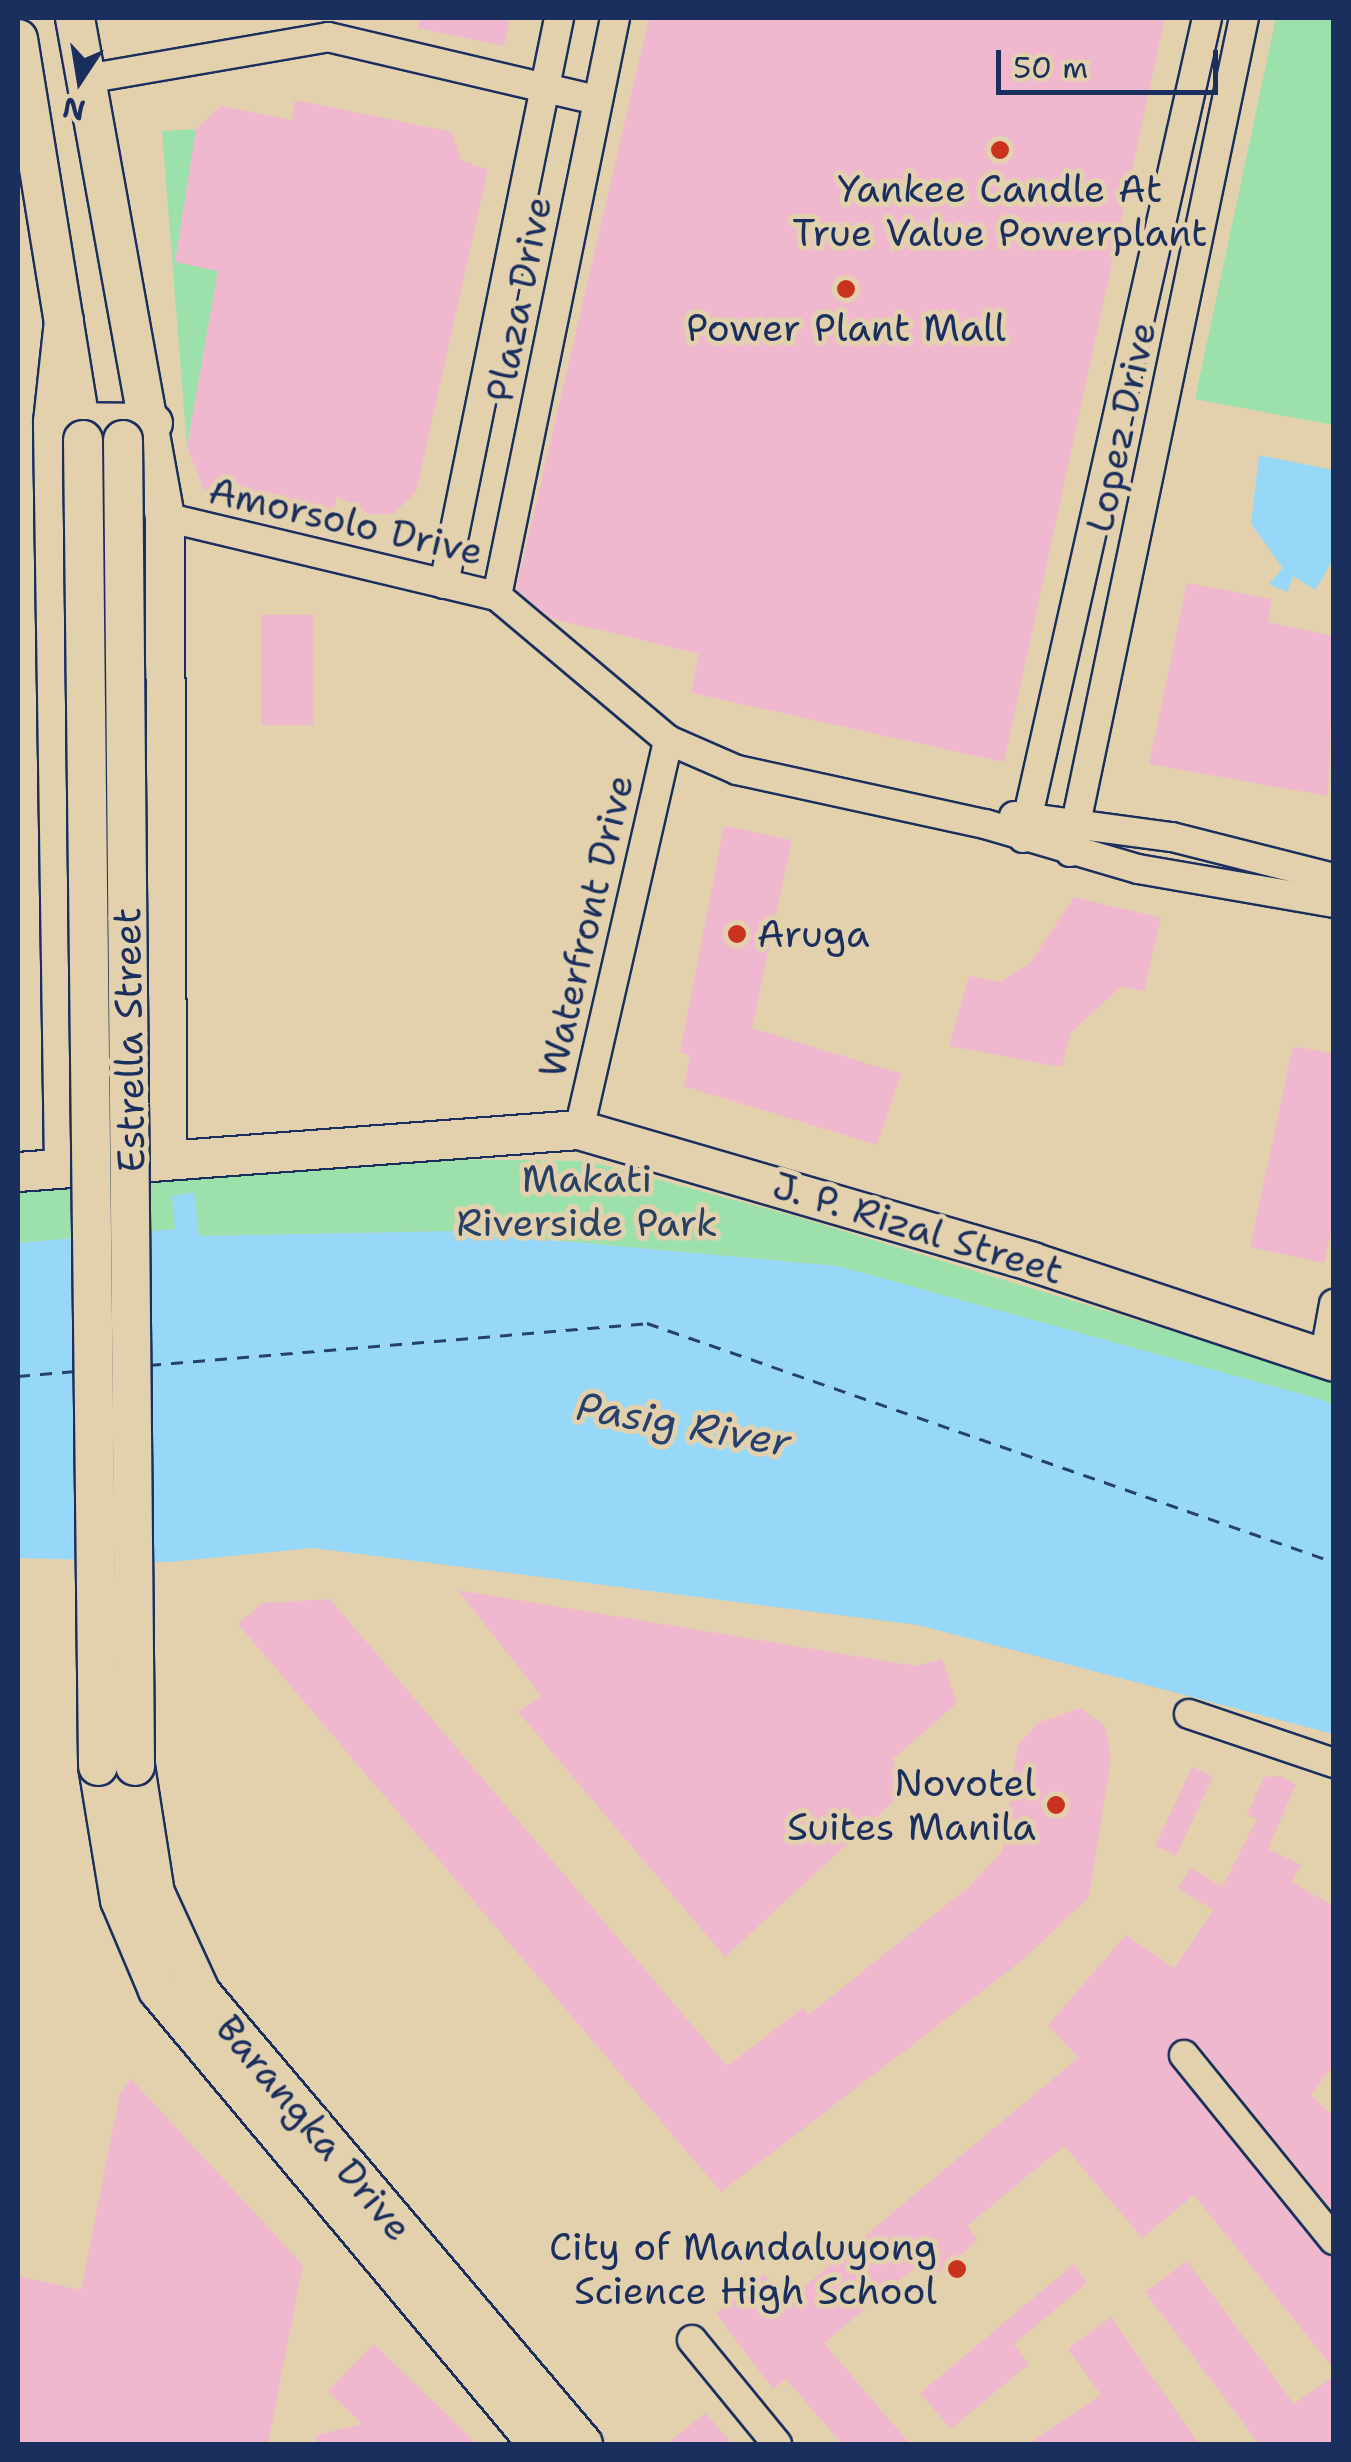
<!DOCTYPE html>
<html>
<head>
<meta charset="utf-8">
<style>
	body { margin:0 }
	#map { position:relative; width:1351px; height:2462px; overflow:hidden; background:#e3d1ae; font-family:"Shantell Sans",sans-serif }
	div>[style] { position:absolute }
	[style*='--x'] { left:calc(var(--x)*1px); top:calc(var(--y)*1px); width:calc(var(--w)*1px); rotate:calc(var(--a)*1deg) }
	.green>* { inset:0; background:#9ce0ac }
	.water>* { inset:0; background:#97d7f8 }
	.ferry>* { height:2.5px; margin-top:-1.25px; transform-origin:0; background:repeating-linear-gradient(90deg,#27406d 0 12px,transparent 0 22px) }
	.building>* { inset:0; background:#efb8ce; transform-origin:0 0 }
	.roads { filter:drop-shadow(2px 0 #1b2f5e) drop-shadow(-2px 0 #1b2f5e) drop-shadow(0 2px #1b2f5e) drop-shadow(0 -2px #1b2f5e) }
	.street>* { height:28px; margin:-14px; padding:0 14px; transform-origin:14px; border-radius:14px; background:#e3d1ae }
	.secondary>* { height:38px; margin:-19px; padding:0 19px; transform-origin:19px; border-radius:19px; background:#e3d1ae }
	.bridges { filter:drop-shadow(2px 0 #1b2f5e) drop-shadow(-2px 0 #1b2f5e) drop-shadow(0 2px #1b2f5e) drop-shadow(0 -2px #1b2f5e) }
	.secondary-bridge>* { height:38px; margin:-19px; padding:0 19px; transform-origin:19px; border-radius:19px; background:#e3d1ae }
	.dots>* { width:28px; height:28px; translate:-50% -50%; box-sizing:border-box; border:5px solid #e3d1ae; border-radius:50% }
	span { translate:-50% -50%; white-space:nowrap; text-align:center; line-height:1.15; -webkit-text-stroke:10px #e3d1ae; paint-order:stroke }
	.poi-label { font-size:38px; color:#1b2f5e }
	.left { translate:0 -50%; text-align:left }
	.right { translate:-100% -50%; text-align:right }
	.street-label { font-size:38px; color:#1b2f5e }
	.park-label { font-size:38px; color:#284166 }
	.water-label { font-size:40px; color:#27406d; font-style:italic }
	.frame { position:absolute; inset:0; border:20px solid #1b2f5e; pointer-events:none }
	.north { position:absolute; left:30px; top:30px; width:100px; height:100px; -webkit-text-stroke:8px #e3d1ae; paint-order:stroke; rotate:192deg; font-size:28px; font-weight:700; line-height:40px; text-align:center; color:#1b2f5e }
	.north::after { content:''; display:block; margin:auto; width:35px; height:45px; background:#1b2f5e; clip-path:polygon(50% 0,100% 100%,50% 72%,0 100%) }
	.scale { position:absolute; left:996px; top:50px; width:222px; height:45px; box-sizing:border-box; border:5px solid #1b2f5e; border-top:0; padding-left:12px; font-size:30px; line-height:35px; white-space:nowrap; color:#1b2f5e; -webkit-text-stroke:8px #e3d1ae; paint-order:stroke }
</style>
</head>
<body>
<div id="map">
	<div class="green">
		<div style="clip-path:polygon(1276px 18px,1333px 18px,1333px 425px,1195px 399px)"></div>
		<div style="clip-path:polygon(196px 129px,218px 271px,187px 447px,162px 131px)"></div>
		<div style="clip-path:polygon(423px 1159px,588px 1161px,794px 1216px,1333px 1380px,1333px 1405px,838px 1266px,449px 1231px,199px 1236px,193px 1192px,175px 1229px,18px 1243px,18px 1193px)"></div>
	</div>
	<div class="water">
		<div style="clip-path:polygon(1259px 455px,1333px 470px,1333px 560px,1315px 590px,1293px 576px,1287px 592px,1269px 584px,1283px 568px,1251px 524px)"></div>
		<div style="clip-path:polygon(194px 1192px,199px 1236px,449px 1231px,838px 1266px,1323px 1400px,1333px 1405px,1333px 1734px,918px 1625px,313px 1548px,170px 1562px,18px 1558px,18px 1243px,175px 1229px,172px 1196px)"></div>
	</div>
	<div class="ferry">
		<div style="--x:149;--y:1365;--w:500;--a:-4.8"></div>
		<div style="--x:647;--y:1323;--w:727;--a:19.18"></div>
		<div style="--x:18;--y:1376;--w:58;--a:-4.9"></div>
	</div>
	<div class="building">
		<div style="clip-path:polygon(419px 18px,510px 18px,504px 46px,418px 28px)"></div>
		<div style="clip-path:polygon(649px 18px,1165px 18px,1004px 762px,691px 693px,699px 654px,550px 618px,516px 589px)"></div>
		<div style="clip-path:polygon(295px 100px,452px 132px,461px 160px,488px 170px,416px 492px,393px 514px,369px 514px,337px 496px,332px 517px,204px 490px,187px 447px,218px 271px,175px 262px,196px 129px,221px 106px,291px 120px)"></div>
		<div style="clip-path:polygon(1187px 583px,1272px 599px,1268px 622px,1334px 636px,1328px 796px,1149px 764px)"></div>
		<div style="left:261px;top:615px;width:52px;height:110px"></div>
		<div style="clip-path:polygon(724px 826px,792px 840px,752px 1028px,901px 1074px,877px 1145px,684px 1086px,690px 1055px,680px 1052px)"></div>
		<div style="clip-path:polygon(1074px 897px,1161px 918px,1144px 991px,1121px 987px,1071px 1032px,1062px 1067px,949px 1046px,969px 976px,1000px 982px,1030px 963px)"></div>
		<div style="clip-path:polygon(1293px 1046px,1334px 1054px,1334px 1217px,1324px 1263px,1250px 1247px)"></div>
		<div style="clip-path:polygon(458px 1590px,916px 1666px,942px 1659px,957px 1703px,892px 1760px,910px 1786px,725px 1957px,518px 1712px,541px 1696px)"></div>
		<div style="clip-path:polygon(330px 1599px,727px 2066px,803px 2008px,808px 2015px,969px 1887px,1002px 1851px,1018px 1745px,1038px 1723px,1080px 1708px,1105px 1726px,1111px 1758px,1089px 1897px,1024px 1959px,721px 2192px,238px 1624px,262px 1603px)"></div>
		<div style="left:1192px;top:1767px;width:23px;height:87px;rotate:25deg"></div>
		<div style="clip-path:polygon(1280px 1776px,1296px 1784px,1268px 1849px,1301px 1865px,1292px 1882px,1334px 1906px,1334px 2064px,1311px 2095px,1334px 2117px,1334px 2212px,1197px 2043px,1174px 2041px,1167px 2057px,1334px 2257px,1334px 2369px,1194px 2195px,1142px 2238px,1064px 2146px,967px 2226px,978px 2240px,929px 2281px,917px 2266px,824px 2343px,910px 2444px,842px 2444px,786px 2379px,773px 2389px,716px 2314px,764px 2274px,787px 2301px,1078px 2058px,1048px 2025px,1126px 1935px,1174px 1968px,1214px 1910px,1178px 1888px,1191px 1868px,1222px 1887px,1257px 1819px,1247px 1815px,1264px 1777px)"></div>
		<div style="clip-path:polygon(131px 2079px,303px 2265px,268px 2444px,18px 2444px,18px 2276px,81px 2290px,120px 2093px)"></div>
		<div style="clip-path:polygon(1187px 2261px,1294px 2404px,1334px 2376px,1334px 2444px,1259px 2444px,1145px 2292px)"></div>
		<div style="clip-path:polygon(1074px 2264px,1087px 2283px,1014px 2344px,1029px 2364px,951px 2429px,920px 2393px)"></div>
		<div style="clip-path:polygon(1111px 2317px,1199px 2444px,1028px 2444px,1101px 2395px,1068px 2349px)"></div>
		<div style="clip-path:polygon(374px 2344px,477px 2444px,317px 2444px,316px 2435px,362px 2424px,328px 2391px)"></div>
		<div style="clip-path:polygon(706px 2413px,732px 2444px,666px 2444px)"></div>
	</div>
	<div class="roads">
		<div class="street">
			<div style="--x:86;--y:79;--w:246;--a:-9.8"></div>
			<div style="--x:328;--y:37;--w:276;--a:13.2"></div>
			<div style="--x:165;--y:517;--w:341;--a:13.4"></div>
			<div style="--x:497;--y:596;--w:224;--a:40.1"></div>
			<div style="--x:668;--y:740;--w:75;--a:23.5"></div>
			<div style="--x:737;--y:770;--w:254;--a:12.3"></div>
			<div style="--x:985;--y:824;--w:159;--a:16.4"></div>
			<div style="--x:1138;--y:869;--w:199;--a:9.8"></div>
			<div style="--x:444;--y:584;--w:578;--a:-78.51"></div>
			<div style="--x:497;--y:596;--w:590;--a:-78.46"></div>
			<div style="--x:1014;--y:816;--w:159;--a:7.6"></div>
			<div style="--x:1172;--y:837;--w:167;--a:14.2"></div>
			<div style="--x:1023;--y:838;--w:840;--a:-77.35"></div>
			<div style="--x:1070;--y:852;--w:852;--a:-78.22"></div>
			<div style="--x:579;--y:1130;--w:400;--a:-77.1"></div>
			<div style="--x:1324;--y:1359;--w:56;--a:-79.7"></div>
			<div style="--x:1189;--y:1714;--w:153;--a:18.7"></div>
			<div style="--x:1184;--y:2055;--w:238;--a:51"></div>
			<div style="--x:692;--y:2340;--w:134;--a:50.7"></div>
		</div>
		<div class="secondary">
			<div style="--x:75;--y:18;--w:507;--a:79.78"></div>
			<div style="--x:165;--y:517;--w:641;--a:89.82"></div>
			<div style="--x:18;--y:39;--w:406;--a:80.8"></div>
			<div style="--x:55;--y:422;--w:98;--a:0.6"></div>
			<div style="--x:64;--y:1167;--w:745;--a:-90.85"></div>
			<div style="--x:53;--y:422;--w:102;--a:-83.8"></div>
			<div style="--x:18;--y:1172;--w:563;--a:-4.28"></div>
			<div style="--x:579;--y:1130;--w:472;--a:16.2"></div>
			<div style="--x:1032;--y:1262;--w:318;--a:18.3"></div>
			<div style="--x:98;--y:1766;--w:136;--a:80.7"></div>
			<div style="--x:120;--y:1900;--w:98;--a:67.1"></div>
			<div style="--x:158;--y:1990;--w:592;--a:50.07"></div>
			<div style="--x:135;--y:1766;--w:129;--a:81.1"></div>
			<div style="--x:155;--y:1893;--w:110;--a:65.3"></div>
			<div style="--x:201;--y:1993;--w:591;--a:49.74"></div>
		</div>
	</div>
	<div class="bridges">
		<div class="secondary-bridge">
			<div style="--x:83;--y:440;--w:1326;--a:89.35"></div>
			<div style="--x:123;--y:440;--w:1326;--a:89.48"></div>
		</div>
	</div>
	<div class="dots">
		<div style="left:1000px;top:150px;background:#c8321e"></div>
		<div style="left:846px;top:289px;background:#c8321e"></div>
		<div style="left:737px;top:934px;background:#c8321e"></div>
		<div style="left:1056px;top:1805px;background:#c8321e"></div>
		<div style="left:957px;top:2269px;background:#c8321e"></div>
	</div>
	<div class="poi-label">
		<span style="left:1000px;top:211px">Yankee Candle At<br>True Value Powerplant</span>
		<span style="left:846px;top:328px">Power Plant Mall</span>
		<span class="left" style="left:757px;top:934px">Aruga</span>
		<span class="right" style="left:1036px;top:1805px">Novotel<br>Suites Manila</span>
		<span class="right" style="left:937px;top:2269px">City of Mandaluyong<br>Science High School</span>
	</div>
	<div class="street-label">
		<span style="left:519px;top:299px;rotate:-79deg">Plaza Drive</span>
		<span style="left:1121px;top:427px;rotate:-78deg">Lopez Drive</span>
		<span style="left:346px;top:521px;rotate:13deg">Amorsolo Drive</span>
		<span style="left:586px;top:926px;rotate:-77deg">Waterfront Drive</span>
		<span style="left:129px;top:1040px;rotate:-91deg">Estrella Street</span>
		<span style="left:918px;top:1228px;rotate:17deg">J. P. Rizal Street</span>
		<span style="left:314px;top:2128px;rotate:50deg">Barangka Drive</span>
	</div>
	<div class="park-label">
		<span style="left:587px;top:1201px">Makati<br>Riverside Park</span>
	</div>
	<div class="water-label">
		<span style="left:684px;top:1424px;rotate:10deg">Pasig River</span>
	</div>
	<div class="frame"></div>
	<div class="north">N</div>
	<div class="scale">50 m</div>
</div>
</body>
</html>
